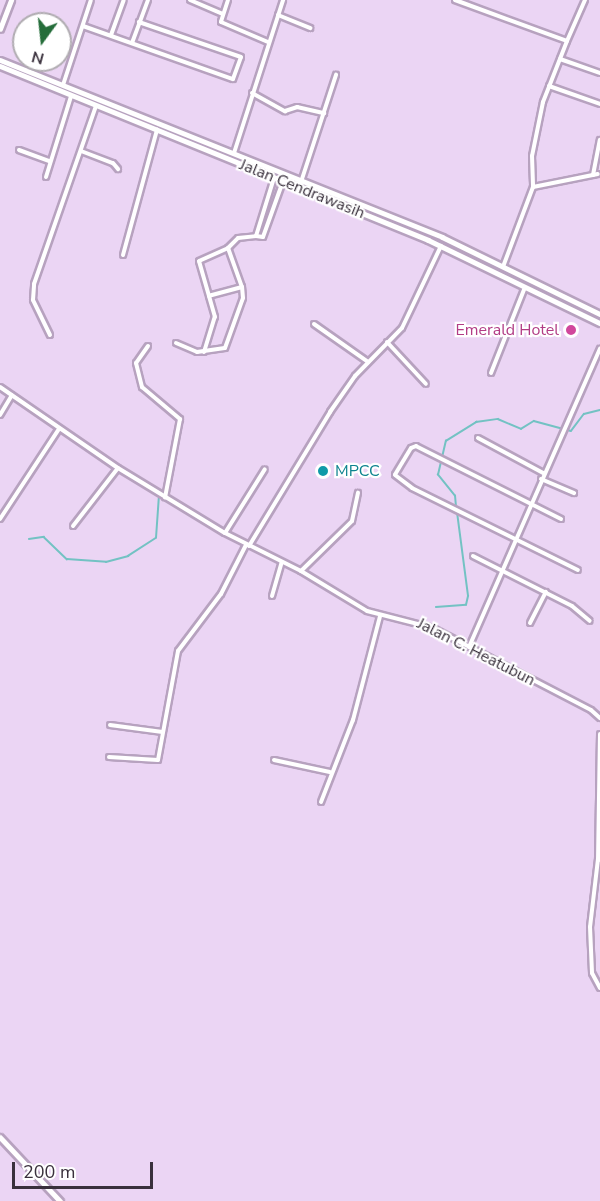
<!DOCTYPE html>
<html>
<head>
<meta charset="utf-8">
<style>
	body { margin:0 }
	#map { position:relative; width:600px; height:1201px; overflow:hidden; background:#ebd5f4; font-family:"Nunito Sans",sans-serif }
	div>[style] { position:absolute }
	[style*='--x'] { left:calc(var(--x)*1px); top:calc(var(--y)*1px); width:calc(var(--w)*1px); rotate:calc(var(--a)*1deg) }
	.stream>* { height:1.5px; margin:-0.75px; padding:0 0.75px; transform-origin:0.75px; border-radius:0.75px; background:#73c2c3 }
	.roads { filter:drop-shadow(2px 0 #b7a2bf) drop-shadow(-2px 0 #b7a2bf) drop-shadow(0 2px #b7a2bf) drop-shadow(0 -2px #b7a2bf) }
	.minor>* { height:4px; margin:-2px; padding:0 2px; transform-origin:2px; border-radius:2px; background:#fff }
	.tertiary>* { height:4.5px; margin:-2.25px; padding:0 2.25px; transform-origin:2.25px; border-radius:2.25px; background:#fff }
	.secondary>* { height:5px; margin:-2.5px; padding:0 2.5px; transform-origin:2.5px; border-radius:2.5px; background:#fff }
	.dots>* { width:16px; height:16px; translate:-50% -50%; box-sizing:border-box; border:3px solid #fff; border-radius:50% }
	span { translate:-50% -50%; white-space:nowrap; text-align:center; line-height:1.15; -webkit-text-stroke:4.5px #fff; paint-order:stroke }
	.street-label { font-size:16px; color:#39303c }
	.hotel-label { font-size:16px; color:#b23c85 }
	.right { translate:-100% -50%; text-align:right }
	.culture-label { font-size:16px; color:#0d838f }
	.left { translate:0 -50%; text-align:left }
	.north { position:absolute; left:12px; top:12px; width:60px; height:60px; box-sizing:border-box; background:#fff; border:2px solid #b0acb1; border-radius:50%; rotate:195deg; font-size:16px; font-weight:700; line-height:24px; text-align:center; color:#39303c }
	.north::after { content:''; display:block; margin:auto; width:21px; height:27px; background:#256d3a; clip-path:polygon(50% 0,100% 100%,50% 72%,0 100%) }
	.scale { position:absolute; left:12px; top:1162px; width:141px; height:27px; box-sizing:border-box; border:3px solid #39303c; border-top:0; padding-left:8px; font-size:18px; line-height:21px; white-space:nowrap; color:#39303c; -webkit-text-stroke:4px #fff; paint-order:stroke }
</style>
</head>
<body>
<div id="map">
	<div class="stream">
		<div style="--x:456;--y:507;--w:11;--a:-95"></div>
		<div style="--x:455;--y:496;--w:27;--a:-129"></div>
		<div style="--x:438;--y:475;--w:35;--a:-77"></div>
		<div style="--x:446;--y:441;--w:36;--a:-32"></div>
		<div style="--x:476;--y:422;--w:22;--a:-8"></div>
		<div style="--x:498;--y:419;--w:25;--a:23"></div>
		<div style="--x:521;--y:429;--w:15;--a:-32"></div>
		<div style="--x:534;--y:421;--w:38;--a:15"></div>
		<div style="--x:571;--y:431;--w:21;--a:-53"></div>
		<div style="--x:584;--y:414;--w:16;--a:-14"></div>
		<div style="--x:29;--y:539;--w:15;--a:-8"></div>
		<div style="--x:44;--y:537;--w:32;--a:44"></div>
		<div style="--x:67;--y:559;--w:39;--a:4"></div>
		<div style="--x:106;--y:562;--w:23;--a:-15"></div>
		<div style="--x:128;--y:556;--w:33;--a:-33"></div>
		<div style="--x:156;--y:538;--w:39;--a:-86"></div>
		<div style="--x:436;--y:607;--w:30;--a:-4"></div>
		<div style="--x:466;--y:605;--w:9;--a:-77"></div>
		<div style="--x:468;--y:596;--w:85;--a:-97.5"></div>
	</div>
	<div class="roads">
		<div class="minor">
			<div style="--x:190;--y:0;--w:36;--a:23"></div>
			<div style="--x:228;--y:0;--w:23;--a:108"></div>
			<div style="--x:221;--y:22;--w:51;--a:23.1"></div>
			<div style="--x:455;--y:0;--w:119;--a:20.1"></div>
			<div style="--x:567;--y:41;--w:66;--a:111.5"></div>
			<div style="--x:543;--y:102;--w:55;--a:101.5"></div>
			<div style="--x:532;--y:156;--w:31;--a:88"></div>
			<div style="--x:533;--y:187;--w:85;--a:110.6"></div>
			<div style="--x:278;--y:15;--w:35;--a:22"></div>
			<div style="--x:83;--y:26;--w:159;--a:19.5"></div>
			<div style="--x:233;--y:79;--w:23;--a:-70"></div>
			<div style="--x:241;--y:57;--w:108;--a:-161.1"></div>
			<div style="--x:111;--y:35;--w:37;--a:-70"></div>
			<div style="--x:567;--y:41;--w:45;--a:-66.3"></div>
			<div style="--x:132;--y:43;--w:46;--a:-69.6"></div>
			<div style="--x:560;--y:59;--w:42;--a:19.3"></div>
			<div style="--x:63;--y:85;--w:89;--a:-71.8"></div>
			<div style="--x:549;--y:86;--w:54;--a:19.4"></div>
			<div style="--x:252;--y:93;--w:38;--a:29"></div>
			<div style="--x:285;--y:111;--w:13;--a:-18"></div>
			<div style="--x:297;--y:107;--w:28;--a:13"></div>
			<div style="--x:19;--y:150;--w:33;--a:20"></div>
			<div style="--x:81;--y:151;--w:34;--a:21"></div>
			<div style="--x:113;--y:163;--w:8;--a:50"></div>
			<div style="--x:234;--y:153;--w:161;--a:-72.2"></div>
			<div style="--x:593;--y:175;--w:36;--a:-79"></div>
			<div style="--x:46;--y:177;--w:85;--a:-72.8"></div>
			<div style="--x:301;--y:182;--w:113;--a:-71.9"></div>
			<div style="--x:533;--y:187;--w:66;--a:-11.3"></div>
			<div style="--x:256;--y:236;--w:7;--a:8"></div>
			<div style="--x:263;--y:237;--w:59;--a:-70.3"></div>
			<div style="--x:228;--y:248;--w:41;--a:70.3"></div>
			<div style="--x:242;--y:287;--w:34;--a:165"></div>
			<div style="--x:209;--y:296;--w:36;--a:-106"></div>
			<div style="--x:199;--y:261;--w:32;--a:-24"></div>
			<div style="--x:228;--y:248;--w:14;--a:-45"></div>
			<div style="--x:238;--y:238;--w:18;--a:-6"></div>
			<div style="--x:256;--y:236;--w:61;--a:-72.8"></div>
			<div style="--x:123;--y:255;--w:130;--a:-74.8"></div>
			<div style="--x:314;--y:324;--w:66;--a:35.1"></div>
			<div style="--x:50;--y:335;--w:39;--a:-116"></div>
			<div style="--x:33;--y:300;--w:16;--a:-86"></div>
			<div style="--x:34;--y:284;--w:188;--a:-70.8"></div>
			<div style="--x:387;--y:342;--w:57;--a:47.1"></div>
			<div style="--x:176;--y:343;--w:23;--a:23"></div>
			<div style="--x:197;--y:352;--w:28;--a:-8"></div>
			<div style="--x:225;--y:348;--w:53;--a:-70.2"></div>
			<div style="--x:243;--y:298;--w:11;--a:-95"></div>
			<div style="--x:148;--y:346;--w:21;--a:125"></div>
			<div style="--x:136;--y:363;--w:25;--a:76"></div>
			<div style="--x:142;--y:387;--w:50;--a:40.1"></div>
			<div style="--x:180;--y:419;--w:80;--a:100.8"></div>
			<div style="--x:204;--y:352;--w:37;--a:-73"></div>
			<div style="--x:215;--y:317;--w:22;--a:-106"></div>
			<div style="--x:491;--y:373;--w:92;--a:-68.4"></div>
			<div style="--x:0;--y:387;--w:143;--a:34.5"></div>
			<div style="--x:118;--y:468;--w:125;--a:31.3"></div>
			<div style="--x:225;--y:533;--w:85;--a:26.6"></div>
			<div style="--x:301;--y:571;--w:77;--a:31.2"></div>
			<div style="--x:367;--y:611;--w:68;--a:14.4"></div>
			<div style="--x:433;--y:628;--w:178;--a:27.4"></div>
			<div style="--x:591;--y:710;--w:12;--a:42"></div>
			<div style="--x:0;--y:415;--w:23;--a:-59"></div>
			<div style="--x:478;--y:438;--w:74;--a:28.3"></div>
			<div style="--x:541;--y:479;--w:36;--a:23"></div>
			<div style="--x:0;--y:519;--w:108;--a:-56.8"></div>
			<div style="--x:561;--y:519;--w:162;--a:-153.3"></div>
			<div style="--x:416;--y:446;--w:5;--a:158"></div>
			<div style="--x:411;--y:448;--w:31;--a:121"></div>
			<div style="--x:395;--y:475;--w:21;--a:37"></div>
			<div style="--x:412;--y:488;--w:185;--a:26.3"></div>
			<div style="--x:73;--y:526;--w:73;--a:-52.2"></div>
			<div style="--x:225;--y:533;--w:75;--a:-58"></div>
			<div style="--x:249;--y:546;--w:157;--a:-58.8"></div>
			<div style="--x:330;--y:412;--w:44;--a:-55.2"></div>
			<div style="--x:355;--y:376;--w:67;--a:-45.6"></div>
			<div style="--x:402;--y:328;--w:91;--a:-64.6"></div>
			<div style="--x:473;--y:556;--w:111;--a:26.8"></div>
			<div style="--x:572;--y:606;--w:23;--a:40"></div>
			<div style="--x:301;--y:571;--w:71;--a:-44.4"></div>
			<div style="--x:352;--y:521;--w:29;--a:-78"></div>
			<div style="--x:272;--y:596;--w:35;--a:-74"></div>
			<div style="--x:530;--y:623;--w:35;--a:-63"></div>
			<div style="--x:469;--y:647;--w:326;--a:-66.3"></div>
			<div style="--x:110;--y:725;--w:53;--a:7.5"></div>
			<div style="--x:600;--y:734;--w:125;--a:90.9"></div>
			<div style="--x:598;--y:859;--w:68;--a:96.7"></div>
			<div style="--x:590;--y:927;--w:46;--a:87.5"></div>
			<div style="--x:592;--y:973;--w:17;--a:62"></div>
			<div style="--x:109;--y:757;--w:49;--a:3.5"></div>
			<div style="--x:158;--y:760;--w:111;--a:-79.6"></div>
			<div style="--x:178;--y:651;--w:71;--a:-53"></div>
			<div style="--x:221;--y:594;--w:55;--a:-63"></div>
			<div style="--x:274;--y:760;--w:57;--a:12.1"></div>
			<div style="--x:321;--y:802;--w:88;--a:-68.7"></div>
			<div style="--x:353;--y:720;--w:107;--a:-75.4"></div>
		</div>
		<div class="tertiary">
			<div style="--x:0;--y:29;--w:31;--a:-69"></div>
			<div style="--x:0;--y:1137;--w:88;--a:46.8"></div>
		</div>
		<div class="secondary">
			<div style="--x:0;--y:60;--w:476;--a:21.8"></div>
			<div style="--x:442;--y:237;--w:176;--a:26"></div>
			<div style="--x:0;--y:66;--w:462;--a:22.1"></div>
			<div style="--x:428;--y:240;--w:191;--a:25.8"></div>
			<div style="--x:598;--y:859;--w:2;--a:-27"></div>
		</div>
	</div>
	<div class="dots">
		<div style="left:571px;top:330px;background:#d1479c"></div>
		<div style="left:323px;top:471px;background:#0f9aa8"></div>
	</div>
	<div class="street-label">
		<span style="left:302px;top:189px;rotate:22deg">Jalan Cendrawasih</span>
		<span style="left:476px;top:652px;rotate:27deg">Jalan C. Heatubun</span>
	</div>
	<div class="hotel-label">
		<span class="right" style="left:559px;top:330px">Emerald Hotel</span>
	</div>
	<div class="culture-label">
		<span class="left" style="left:335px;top:471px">MPCC</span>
	</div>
	<div class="north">N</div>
	<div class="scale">200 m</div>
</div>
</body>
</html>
